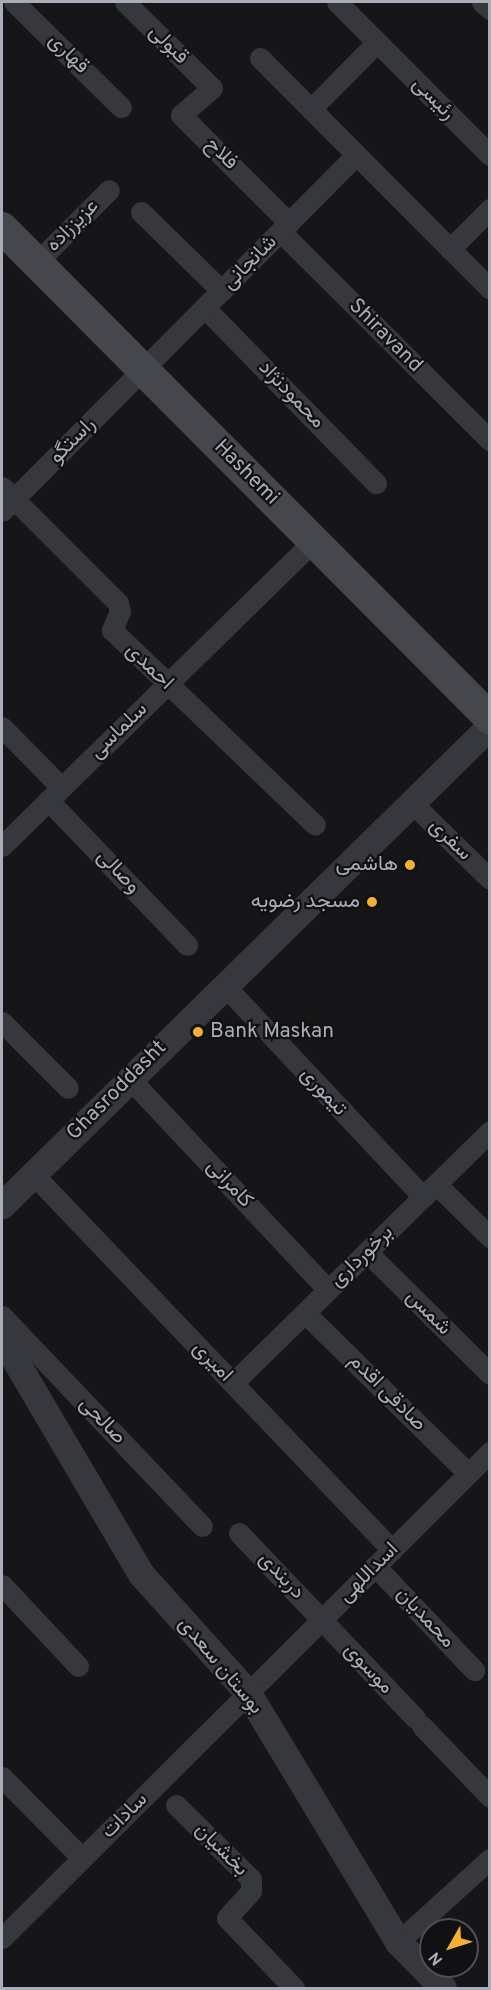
<!DOCTYPE html>
<html>
<head>
<meta charset="utf-8">
<style>
	body { margin:0 }
	#map { position:relative; width:491px; height:1990px; overflow:hidden; background:#161618; font-family:Overpass,Vazirmatn,sans-serif }
	div>[style] { position:absolute }
	[style*='--x'] { left:calc(var(--x)*1px); top:calc(var(--y)*1px); width:calc(var(--w)*1px); rotate:calc(var(--a)*1deg) }
	.minor>* { height:21px; margin:-10.5px; padding:0 10.5px; transform-origin:10.5px; border-radius:10.5px; background:#37383d }
	.tertiary>* { height:27px; margin:-13.5px; padding:0 13.5px; transform-origin:13.5px; border-radius:13.5px; background:#37383d }
	.secondary>* { height:32px; margin:-16px; padding:0 16px; transform-origin:16px; border-radius:16px; background:#45474d }
	.dots>* { width:16px; height:16px; translate:-50% -50%; box-sizing:border-box; border:3px solid #111113; border-radius:50% }
	span { translate:-50% -50%; white-space:nowrap; text-align:center; line-height:1.15; -webkit-text-stroke:4.5px #111113; paint-order:stroke }
	.street-label { font-size:21px; color:#a8adb8 }
	.poi-label { font-size:21px; color:#a8adb8 }
	.right { translate:-100% -50%; text-align:right }
	.left { translate:0 -50%; text-align:left }
	.frame { position:absolute; inset:0; border:3px solid #a8adb8; pointer-events:none }
	.north { position:absolute; left:419px; top:1918px; width:60px; height:60px; box-sizing:border-box; background:#111113; border:2px solid #4d4f55; border-radius:50%; rotate:231deg; font-size:16px; font-weight:700; line-height:24px; text-align:center; color:#a8adb8 }
	.north::after { content:''; display:block; margin:auto; width:21px; height:27px; background:#f2b134; clip-path:polygon(50% 0,100% 100%,50% 72%,0 100%) }
</style>
</head>
<body>
<div id="map">
	<div class="minor">
		<div style="--x:14;--y:2;--w:150;--a:44.5"></div>
		<div style="--x:125;--y:2;--w:122;--a:44.7"></div>
		<div style="--x:212;--y:88;--w:41;--a:138.9"></div>
		<div style="--x:181;--y:115;--w:153;--a:45"></div>
		<div style="--x:337;--y:2;--w:216;--a:45"></div>
		<div style="--x:482;--y:2;--w:11;--a:41"></div>
		<div style="--x:260;--y:58;--w:326;--a:45.1"></div>
		<div style="--x:311;--y:109;--w:94;--a:-45.4"></div>
		<div style="--x:141;--y:212;--w:113;--a:44.3"></div>
		<div style="--x:281;--y:232;--w:295;--a:44.9"></div>
		<div style="--x:450;--y:249;--w:57;--a:-45"></div>
		<div style="--x:36;--y:263;--w:103;--a:-45"></div>
		<div style="--x:205;--y:308;--w:245;--a:45.7"></div>
		<div style="--x:2;--y:487;--w:164;--a:45"></div>
		<div style="--x:118;--y:603;--w:8;--a:76"></div>
		<div style="--x:120;--y:611;--w:21;--a:113"></div>
		<div style="--x:112;--y:630;--w:281;--a:43.8"></div>
		<div style="--x:2;--y:511;--w:502;--a:-45.16"></div>
		<div style="--x:2;--y:727;--w:84;--a:45.5"></div>
		<div style="--x:48;--y:800;--w:201;--a:46.2"></div>
		<div style="--x:411;--y:802;--w:110;--a:44.3"></div>
		<div style="--x:2;--y:846;--w:436;--a:-44.4"></div>
		<div style="--x:224;--y:985;--w:291;--a:46.8"></div>
		<div style="--x:2;--y:1022;--w:93;--a:45"></div>
		<div style="--x:130;--y:1079;--w:289;--a:46.8"></div>
		<div style="--x:33;--y:1174;--w:520;--a:46.32"></div>
		<div style="--x:436;--y:1184;--w:76;--a:44.5"></div>
		<div style="--x:367;--y:1252;--w:173;--a:44.8"></div>
		<div style="--x:305;--y:1313;--w:228;--a:44.5"></div>
		<div style="--x:2;--y:1316;--w:290;--a:46.4"></div>
		<div style="--x:233;--y:1383;--w:360;--a:-44.4"></div>
		<div style="--x:239;--y:1533;--w:255;--a:46.4"></div>
		<div style="--x:375;--y:1566;--w:144;--a:46.4"></div>
		<div style="--x:2;--y:1585;--w:111;--a:46.8"></div>
		<div style="--x:422;--y:1726;--w:98;--a:46.2"></div>
		<div style="--x:2;--y:1777;--w:114;--a:45.4"></div>
		<div style="--x:176;--y:1805;--w:105;--a:44.6"></div>
		<div style="--x:251;--y:1879;--w:12;--a:90"></div>
		<div style="--x:251;--y:1891;--w:36;--a:132"></div>
		<div style="--x:227;--y:1918;--w:97;--a:46.3"></div>
		<div style="--x:2;--y:1938;--w:689;--a:-44.88"></div>
		<div style="--x:398;--y:1942;--w:124;--a:-42.1"></div>
	</div>
	<div class="tertiary">
		<div style="--x:2;--y:1205;--w:684;--a:-44.47"></div>
		<div style="--x:2;--y:1338;--w:274;--a:59.5"></div>
		<div style="--x:141;--y:1574;--w:160;--a:48"></div>
		<div style="--x:248;--y:1693;--w:291;--a:58.9"></div>
		<div style="--x:398;--y:1942;--w:64;--a:45.6"></div>
	</div>
	<div class="secondary">
		<div style="--x:2;--y:228;--w:692;--a:45.12"></div>
	</div>
	<div class="dots">
		<div style="left:410px;top:865px;background:#f2b134"></div>
		<div style="left:372px;top:902px;background:#f2b134"></div>
		<div style="left:198px;top:1032px;background:#f2b134"></div>
	</div>
	<div class="street-label">
		<span style="left:168px;top:45px;rotate:45deg">قبولی</span>
		<span style="left:68px;top:54px;rotate:45deg">قهاری</span>
		<span style="left:433px;top:99px;rotate:45deg">رئیسی</span>
		<span style="left:221px;top:154px;rotate:45deg">فلاح</span>
		<span style="left:73px;top:226px;rotate:-45deg">عزیززاده</span>
		<span style="left:250px;top:263px;rotate:-45deg">شانجانی</span>
		<span style="left:385px;top:336px;rotate:45deg">Shiravand</span>
		<span style="left:291px;top:395px;rotate:46deg">محمودنژاد</span>
		<span style="left:73px;top:441px;rotate:-45deg">راستگو</span>
		<span style="left:246px;top:473px;rotate:45deg">Hashemi</span>
		<span style="left:149px;top:667px;rotate:44deg">احمدی</span>
		<span style="left:119px;top:731px;rotate:-44deg">سلماسی</span>
		<span style="left:450px;top:840px;rotate:44deg">سفری</span>
		<span style="left:118px;top:872px;rotate:46deg">وصالی</span>
		<span style="left:117px;top:1091px;rotate:-45deg">Ghasroddasht</span>
		<span style="left:323px;top:1092px;rotate:47deg">تیموری</span>
		<span style="left:229px;top:1184px;rotate:47deg">کامرانی</span>
		<span style="left:362px;top:1257px;rotate:-44deg">برخورداری</span>
		<span style="left:428px;top:1313px;rotate:45deg">شمس</span>
		<span style="left:212px;top:1362px;rotate:46deg">امیری</span>
		<span style="left:387px;top:1393px;rotate:45deg">صادقی اقدم</span>
		<span style="left:102px;top:1421px;rotate:46deg">صالحی</span>
		<span style="left:369px;top:1573px;rotate:-45deg">اسداللهی</span>
		<span style="left:281px;top:1576px;rotate:47deg">دربندی</span>
		<span style="left:425px;top:1618px;rotate:47deg">محمدیان</span>
		<span style="left:220px;top:1666px;rotate:50deg">بوستان سعدی</span>
		<span style="left:368px;top:1669px;rotate:47deg">موسوی</span>
		<span style="left:125px;top:1816px;rotate:-45deg">سادات</span>
		<span style="left:221px;top:1850px;rotate:45deg">بخشیان</span>
	</div>
	<div class="poi-label">
		<span class="right" style="left:398px;top:865px">هاشمی</span>
		<span class="right" style="left:360px;top:902px">مسجد رضویه</span>
		<span class="left" style="left:210px;top:1032px">Bank Maskan</span>
	</div>
	<div class="frame"></div>
	<div class="north">N</div>
</div>
</body>
</html>
